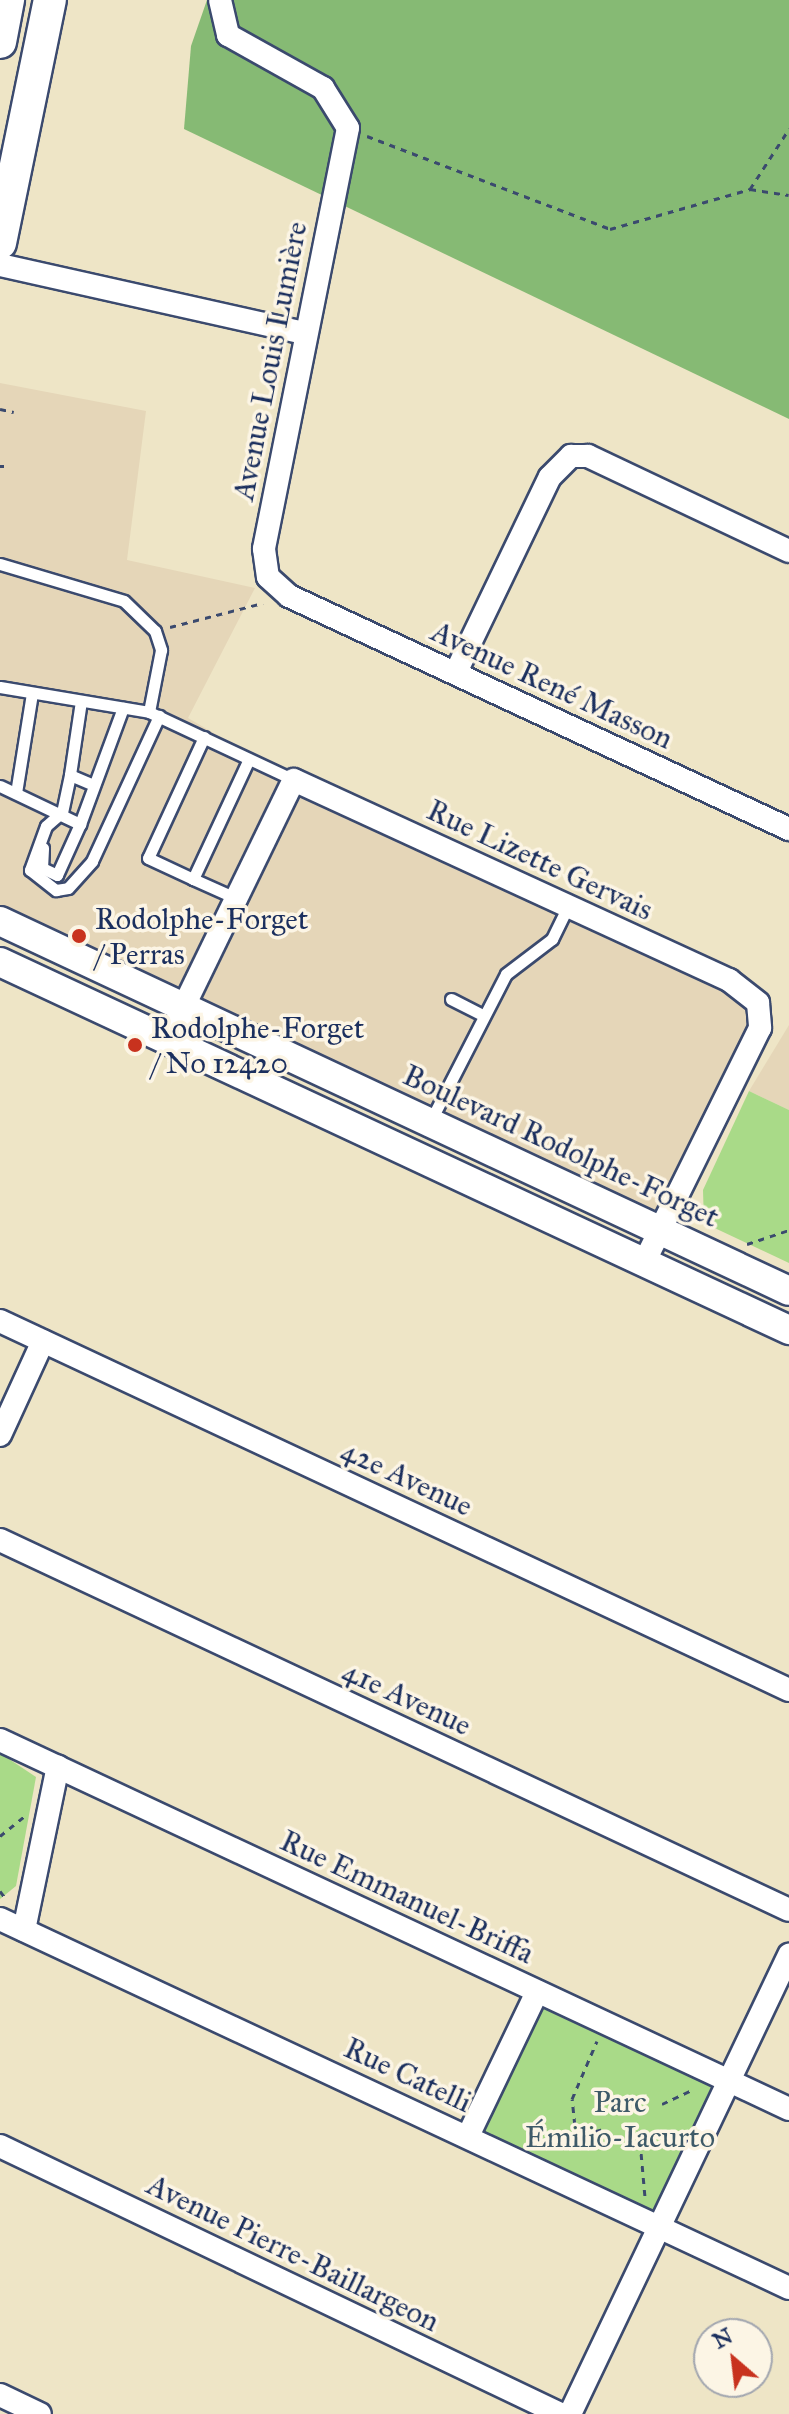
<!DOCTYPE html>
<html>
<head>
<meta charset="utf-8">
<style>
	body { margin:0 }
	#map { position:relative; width:789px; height:2414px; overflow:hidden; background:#eee5c6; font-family:"IM FELL Great Primer",serif }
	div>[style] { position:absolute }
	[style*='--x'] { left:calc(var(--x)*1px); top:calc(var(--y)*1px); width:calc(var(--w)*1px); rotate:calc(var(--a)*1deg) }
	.built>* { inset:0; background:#e5d6b8 }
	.green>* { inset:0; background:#a9da88; transform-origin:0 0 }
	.forest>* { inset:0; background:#86ba74 }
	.path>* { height:3px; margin-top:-1.5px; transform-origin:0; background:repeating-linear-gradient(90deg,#3b4a6e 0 6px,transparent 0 12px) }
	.roads { filter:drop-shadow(2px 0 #3b4a6e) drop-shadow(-2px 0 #3b4a6e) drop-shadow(0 2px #3b4a6e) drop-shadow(0 -2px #3b4a6e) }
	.service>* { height:11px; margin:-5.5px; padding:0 5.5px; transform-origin:5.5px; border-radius:5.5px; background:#fff }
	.minor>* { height:22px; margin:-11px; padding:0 11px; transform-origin:11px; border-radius:11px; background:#fff }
	.tertiary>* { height:28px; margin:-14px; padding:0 14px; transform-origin:14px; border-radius:14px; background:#fff }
	.secondary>* { height:32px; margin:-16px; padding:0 16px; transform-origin:16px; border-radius:16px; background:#fff }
	.dots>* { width:22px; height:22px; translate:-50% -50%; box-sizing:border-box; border:4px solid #fcf5e5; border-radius:50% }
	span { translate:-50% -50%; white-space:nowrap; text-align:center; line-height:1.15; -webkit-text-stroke:7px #fcf5e5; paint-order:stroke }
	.street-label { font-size:30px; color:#1b2f5e }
	.poi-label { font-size:30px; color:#1b2f5e }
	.left { translate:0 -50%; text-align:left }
	.park-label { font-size:30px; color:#3e5a68 }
	.north { position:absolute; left:693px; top:2318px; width:80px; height:80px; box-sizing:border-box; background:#fcf5e5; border:2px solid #a2a6af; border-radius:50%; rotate:332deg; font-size:22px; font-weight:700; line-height:32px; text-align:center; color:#1b2f5e }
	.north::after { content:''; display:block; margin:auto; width:28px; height:36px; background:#c8321e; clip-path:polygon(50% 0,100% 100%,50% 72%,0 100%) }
</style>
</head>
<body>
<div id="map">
	<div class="built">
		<div style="clip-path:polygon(0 383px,146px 411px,127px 560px,255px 588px,188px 718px,294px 780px,729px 980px,760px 1028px,659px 1230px,0 921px)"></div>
		<div style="clip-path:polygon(789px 1025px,789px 1110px,749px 1091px)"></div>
	</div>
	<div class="green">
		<div style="clip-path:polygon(749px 1091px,789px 1110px,789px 1263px,704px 1223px,703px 1190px)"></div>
		<div style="clip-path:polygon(0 1753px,36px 1777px,16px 1886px,0 1899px)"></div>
		<div style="left:537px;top:1992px;width:212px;height:160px;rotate:25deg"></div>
	</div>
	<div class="forest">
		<div style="clip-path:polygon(207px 0,789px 0,789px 419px,184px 129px,191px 46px)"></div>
	</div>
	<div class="path">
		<div style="--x:367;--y:136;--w:260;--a:20.9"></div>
		<div style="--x:610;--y:229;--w:146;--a:-15.9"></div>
		<div style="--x:750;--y:189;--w:72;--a:-57"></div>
		<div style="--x:750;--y:189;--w:39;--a:9"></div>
		<div style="--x:0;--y:409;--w:14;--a:12"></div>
		<div style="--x:0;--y:466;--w:4;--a:0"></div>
		<div style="--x:170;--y:627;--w:96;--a:-14.5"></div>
		<div style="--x:747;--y:1244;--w:44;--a:-18.4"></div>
		<div style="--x:0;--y:1836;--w:32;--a:-39"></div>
		<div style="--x:0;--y:1891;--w:10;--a:53"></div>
		<div style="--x:662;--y:2104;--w:35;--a:-25"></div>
		<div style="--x:639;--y:2130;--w:67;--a:84.9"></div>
		<div style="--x:576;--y:2136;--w:37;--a:-96"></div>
		<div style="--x:572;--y:2099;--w:63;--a:-66.7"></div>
		<div style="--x:537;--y:2146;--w:68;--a:-14.4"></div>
	</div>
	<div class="roads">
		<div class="service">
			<div style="--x:0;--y:564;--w:129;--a:16.6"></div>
			<div style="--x:124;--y:601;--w:43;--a:44.1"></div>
			<div style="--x:155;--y:631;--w:20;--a:72"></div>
			<div style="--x:161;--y:650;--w:63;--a:101"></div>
			<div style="--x:0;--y:687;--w:151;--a:9.5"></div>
			<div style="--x:149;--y:712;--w:160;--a:25.1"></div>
			<div style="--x:81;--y:701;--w:75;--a:98.5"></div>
			<div style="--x:70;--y:775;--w:25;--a:23"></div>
			<div style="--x:204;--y:737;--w:133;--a:114.8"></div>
			<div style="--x:148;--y:858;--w:50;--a:25"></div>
			<div style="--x:193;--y:879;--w:132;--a:-65"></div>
			<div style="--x:70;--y:775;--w:38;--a:102"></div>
			<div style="--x:62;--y:812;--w:21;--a:139"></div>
			<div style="--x:46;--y:826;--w:47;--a:110"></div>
			<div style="--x:30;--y:870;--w:33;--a:38"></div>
			<div style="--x:56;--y:890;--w:12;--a:-9"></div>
			<div style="--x:68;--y:888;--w:36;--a:-48"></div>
			<div style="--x:92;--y:861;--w:160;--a:-65.2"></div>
			<div style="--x:0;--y:786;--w:89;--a:25.4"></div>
			<div style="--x:80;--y:824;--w:56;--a:114.3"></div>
			<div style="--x:57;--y:875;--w:17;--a:-155"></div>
			<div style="--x:42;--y:868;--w:20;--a:-87"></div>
			<div style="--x:16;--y:793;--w:101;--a:-80.9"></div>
			<div style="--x:80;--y:824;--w:124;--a:-69.7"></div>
			<div style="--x:193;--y:879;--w:49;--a:24"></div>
			<div style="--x:451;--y:999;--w:34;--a:27"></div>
			<div style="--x:430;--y:1122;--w:166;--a:-62.8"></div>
			<div style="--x:506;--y:974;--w:58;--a:-37.3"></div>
			<div style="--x:552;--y:939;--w:37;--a:-64"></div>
		</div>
		<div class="minor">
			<div style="--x:220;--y:0;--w:36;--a:77"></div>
			<div style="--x:228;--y:35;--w:109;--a:29.2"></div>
			<div style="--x:323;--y:88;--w:47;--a:58"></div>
			<div style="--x:348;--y:128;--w:429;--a:101.3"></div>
			<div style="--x:264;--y:549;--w:28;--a:82"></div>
			<div style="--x:268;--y:577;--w:28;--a:42"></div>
			<div style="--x:289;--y:596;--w:552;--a:24.99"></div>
			<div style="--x:0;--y:265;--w:312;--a:12.6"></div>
			<div style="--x:456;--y:672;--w:216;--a:-64.3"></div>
			<div style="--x:550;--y:477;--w:30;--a:-45"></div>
			<div style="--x:571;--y:456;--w:17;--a:0"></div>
			<div style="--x:588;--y:456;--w:222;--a:25.3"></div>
			<div style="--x:167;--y:1041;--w:290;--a:-64.1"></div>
			<div style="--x:294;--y:780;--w:479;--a:24.7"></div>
			<div style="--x:729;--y:980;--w:37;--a:38"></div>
			<div style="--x:758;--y:1003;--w:25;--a:85"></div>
			<div style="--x:760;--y:1028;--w:262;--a:116.3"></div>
			<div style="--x:0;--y:1321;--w:871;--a:25.06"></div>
			<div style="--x:0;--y:1435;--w:103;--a:-65.4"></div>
			<div style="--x:0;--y:1540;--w:871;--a:25.12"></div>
			<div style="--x:0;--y:1740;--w:871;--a:25.06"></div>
			<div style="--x:0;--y:1919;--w:871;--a:25.06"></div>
			<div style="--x:24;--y:1930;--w:167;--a:-78.3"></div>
			<div style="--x:468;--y:2136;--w:160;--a:-64.4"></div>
			<div style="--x:0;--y:2146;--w:621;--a:25.57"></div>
			<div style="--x:0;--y:2395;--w:44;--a:25.4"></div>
			<div style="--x:570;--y:2414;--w:509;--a:-64.49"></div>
		</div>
		<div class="tertiary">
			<div style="--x:0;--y:921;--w:871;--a:25.12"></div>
			<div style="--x:0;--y:962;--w:871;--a:25"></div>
		</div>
		<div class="secondary">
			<div style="--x:0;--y:42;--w:43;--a:-79.2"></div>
			<div style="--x:0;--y:243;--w:248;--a:-78.4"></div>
		</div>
	</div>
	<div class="dots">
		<div style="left:79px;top:936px;background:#c8321e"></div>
		<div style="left:135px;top:1045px;background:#c8321e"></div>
	</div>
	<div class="street-label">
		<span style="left:270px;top:361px;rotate:-79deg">Avenue Louis Lumière</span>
		<span style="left:552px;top:685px;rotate:25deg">Avenue René Masson</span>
		<span style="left:540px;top:860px;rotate:25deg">Rue Lizette Gervais</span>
		<span style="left:561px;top:1146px;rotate:25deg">Boulevard Rodolphe-Forget</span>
		<span style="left:407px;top:1478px;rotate:25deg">42e Avenue</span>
		<span style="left:407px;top:1698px;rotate:25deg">41e Avenue</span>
		<span style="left:407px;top:1897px;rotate:25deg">Rue Emmanuel-Briffa</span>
		<span style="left:408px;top:2075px;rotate:25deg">Rue Catelli</span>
		<span style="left:293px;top:2253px;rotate:26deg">Avenue Pierre-Baillargeon</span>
	</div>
	<div class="poi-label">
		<span class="left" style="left:95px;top:936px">Rodolphe-Forget<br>/ Perras</span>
		<span class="left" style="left:151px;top:1045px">Rodolphe-Forget<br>/ No 12420</span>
	</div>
	<div class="park-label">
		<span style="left:620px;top:2119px">Parc<br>Émilio-Iacurto</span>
	</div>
	<div class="north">N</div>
</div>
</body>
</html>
